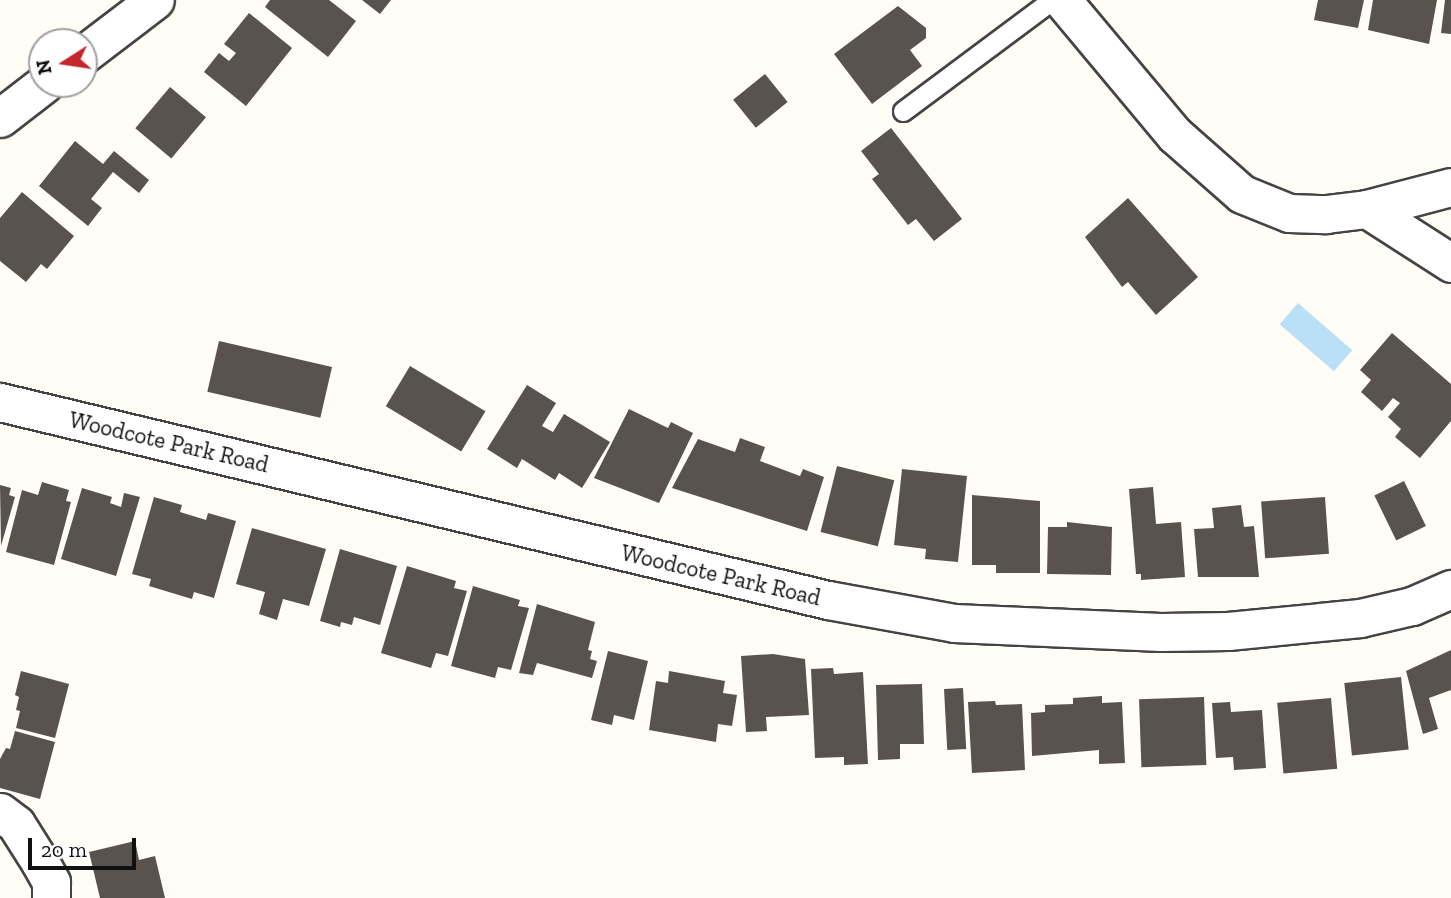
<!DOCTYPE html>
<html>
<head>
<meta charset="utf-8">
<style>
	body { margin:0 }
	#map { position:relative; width:1451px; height:898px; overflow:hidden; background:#fffdf5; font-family:"Zilla Slab",serif }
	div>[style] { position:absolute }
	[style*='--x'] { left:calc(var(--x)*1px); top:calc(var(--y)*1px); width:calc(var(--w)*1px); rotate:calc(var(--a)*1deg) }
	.water>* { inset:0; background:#b9e0f7; transform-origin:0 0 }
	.building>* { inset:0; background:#5a524d; transform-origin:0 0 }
	.roads { filter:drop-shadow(2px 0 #444) drop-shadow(-2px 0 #444) drop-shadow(0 2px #444) drop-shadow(0 -2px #444) }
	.service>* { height:19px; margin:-9.5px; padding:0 9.5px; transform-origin:9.5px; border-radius:9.5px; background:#fff }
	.minor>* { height:37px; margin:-18.5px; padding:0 18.5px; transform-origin:18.5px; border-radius:18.5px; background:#fff }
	span { translate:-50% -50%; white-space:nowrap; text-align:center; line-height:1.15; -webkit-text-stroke:7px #fff; paint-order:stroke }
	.street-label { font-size:23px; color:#111 }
	.north { position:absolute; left:28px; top:28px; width:70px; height:70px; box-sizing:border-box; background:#fff; border:2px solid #a0a0a0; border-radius:50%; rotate:258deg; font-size:19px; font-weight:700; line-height:28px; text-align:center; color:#111 }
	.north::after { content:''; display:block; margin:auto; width:24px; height:32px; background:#c4262e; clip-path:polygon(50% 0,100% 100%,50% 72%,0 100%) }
	.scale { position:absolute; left:28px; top:838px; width:108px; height:32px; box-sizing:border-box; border:4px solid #111; border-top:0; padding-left:9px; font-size:21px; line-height:24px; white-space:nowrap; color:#111; -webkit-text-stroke:5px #fff; paint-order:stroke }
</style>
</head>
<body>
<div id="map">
	<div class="water">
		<div style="left:1298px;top:303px;width:72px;height:28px;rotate:41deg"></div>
	</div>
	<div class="building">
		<div style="clip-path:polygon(270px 0,329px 0,356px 21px,328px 57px,265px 7px)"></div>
		<div style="clip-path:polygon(362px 0,391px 0,380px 14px)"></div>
		<div style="clip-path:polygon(1318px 0,1364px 0,1358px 28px,1314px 20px)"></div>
		<div style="clip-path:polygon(1373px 0,1437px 0,1429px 44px,1368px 30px)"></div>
		<div style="clip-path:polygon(1445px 0,1451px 0,1451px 34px,1441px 33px)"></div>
		<div style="clip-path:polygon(898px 6px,926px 28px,926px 38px,910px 50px,922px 66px,872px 104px,834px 54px)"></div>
		<div style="clip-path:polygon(249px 13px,292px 48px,246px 106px,204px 72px,219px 53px,229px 61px,236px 53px,224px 44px)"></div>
		<div style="left:765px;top:74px;width:36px;height:41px;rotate:51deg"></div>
		<div style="left:170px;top:87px;width:47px;height:54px;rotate:40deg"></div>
		<div style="clip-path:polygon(891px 128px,962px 219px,934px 241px,916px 219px,908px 225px,872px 179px,879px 174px,861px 151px)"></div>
		<div style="clip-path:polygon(75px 141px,103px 164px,114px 151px,149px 180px,139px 193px,113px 172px,91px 199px,102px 208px,88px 226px,39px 186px)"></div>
		<div style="clip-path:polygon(22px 192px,74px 236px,47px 269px,41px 264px,26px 282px,0 261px,0 218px)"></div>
		<div style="clip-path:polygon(1128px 198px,1198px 277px,1156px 315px,1128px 282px,1122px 287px,1085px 237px)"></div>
		<div style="clip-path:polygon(1392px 333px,1451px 384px,1451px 421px,1420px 458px,1395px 437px,1401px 429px,1388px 417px,1400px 403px,1393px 398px,1382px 411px,1361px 392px,1371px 380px,1360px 370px)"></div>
		<div style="left:219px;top:341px;width:116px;height:52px;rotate:13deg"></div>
		<div style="left:410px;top:366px;width:88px;height:47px;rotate:31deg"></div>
		<div style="clip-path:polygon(527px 385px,556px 403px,542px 426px,553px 432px,564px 414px,610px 442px,582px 488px,559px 473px,555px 480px,522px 459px,517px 468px,487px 449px)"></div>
		<div style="clip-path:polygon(629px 409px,668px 428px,671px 422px,693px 433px,659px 503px,594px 478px)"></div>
		<div style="clip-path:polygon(740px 438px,765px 447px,760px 461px,800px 476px,803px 469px,824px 477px,807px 531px,672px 488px,698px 439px,735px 452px)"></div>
		<div style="left:837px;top:466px;width:59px;height:68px;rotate:14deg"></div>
		<div style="clip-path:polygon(902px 469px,967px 476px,958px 562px,925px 559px,926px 549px,894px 545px)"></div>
		<div style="left:1404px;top:481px;width:50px;height:33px;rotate:64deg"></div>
		<div style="clip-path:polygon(42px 482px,69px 490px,66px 501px,71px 502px,54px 565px,6px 552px,22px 490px,38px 495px)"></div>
		<div style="clip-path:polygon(0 485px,11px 488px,9px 495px,15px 497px,1px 546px)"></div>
		<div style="clip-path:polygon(1153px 487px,1156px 524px,1181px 522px,1185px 577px,1141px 580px,1141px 574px,1136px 574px,1129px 489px)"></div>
		<div style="clip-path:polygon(82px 488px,112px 497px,110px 503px,121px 507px,124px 493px,140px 497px,116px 576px,61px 559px)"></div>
		<div style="clip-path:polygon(972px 495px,1040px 501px,1040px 573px,996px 573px,996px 565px,972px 565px)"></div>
		<div style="clip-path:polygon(154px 497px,182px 505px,180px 512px,206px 520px,208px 513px,236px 521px,214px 598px,194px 592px,192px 599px,149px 586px,151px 579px,132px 574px)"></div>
		<div style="left:1325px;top:497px;width:57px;height:64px;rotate:86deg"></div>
		<div style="clip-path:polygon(1241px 505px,1244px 527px,1254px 526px,1259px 577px,1198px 577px,1194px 529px,1214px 528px,1212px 508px)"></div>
		<div style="clip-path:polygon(1067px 522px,1112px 527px,1111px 575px,1047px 574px,1048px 527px,1067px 527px)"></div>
		<div style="clip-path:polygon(252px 528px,326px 549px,309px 606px,283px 599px,277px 620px,259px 614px,265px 592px,236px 584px)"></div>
		<div style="clip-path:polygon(340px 549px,397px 566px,380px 625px,354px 617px,352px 625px,341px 622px,340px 627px,320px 621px)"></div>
		<div style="clip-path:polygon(407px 566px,456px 581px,454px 588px,467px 591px,448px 656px,436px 653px,431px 668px,381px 653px)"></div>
		<div style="clip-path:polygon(473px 586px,520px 600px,518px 606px,529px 608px,511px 670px,498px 667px,495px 678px,451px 666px)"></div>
		<div style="clip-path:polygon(537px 604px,595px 622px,588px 650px,592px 651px,590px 659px,597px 661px,592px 678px,537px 663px,533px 675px,519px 673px)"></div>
		<div style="clip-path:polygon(1451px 650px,1451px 690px,1429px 698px,1438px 729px,1423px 734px,1406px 671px)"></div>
		<div style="clip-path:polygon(608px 651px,648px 661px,634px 720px,614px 715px,612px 725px,591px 720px)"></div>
		<div style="clip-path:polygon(773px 654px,805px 659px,809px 715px,766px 717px,767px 731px,746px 732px,741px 656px)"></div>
		<div style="clip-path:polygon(833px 668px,834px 674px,863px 672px,868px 764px,844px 765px,844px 757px,815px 758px,811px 669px)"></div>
		<div style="clip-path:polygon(21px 671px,69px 684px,55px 738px,16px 728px,20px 711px,16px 710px,19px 697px,15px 695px)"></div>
		<div style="clip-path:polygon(669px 671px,725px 681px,723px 693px,737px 695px,732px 726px,718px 724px,716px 742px,649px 730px,656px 681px,668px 683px)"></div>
		<div style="left:1401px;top:677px;width:73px;height:57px;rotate:84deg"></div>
		<div style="clip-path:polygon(922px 684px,924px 744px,900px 744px,900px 759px,878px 760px,876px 685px)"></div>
		<div style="left:963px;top:688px;width:61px;height:19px;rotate:87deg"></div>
		<div style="clip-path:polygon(1102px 696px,1102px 703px,1122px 702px,1125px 763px,1099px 764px,1099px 750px,1032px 756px,1031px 713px,1045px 712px,1045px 705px,1073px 704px,1073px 698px)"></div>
		<div style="left:1204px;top:697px;width:68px;height:65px;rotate:88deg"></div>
		<div style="left:1331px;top:698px;width:71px;height:54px;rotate:85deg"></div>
		<div style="clip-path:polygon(995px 701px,996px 705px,1022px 704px,1025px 770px,972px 773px,968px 702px)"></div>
		<div style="clip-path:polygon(1230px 702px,1231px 712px,1262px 710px,1266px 768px,1234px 770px,1233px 757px,1216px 758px,1212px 703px)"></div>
		<div style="clip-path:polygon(15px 731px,55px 742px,40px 799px,0 788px,0 759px,6px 748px,10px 749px)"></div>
		<div style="clip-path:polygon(135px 841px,139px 860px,155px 856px,165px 898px,100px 898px,89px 852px)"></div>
	</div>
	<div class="roads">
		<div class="service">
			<div style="--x:903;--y:111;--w:186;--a:-36.7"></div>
		</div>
		<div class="minor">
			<div style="--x:1062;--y:0;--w:176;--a:50.1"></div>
			<div style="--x:1175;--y:135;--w:89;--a:41.4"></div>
			<div style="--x:1242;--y:194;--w:51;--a:22"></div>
			<div style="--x:1289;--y:213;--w:37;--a:2"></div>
			<div style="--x:1326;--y:214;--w:41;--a:-7"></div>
			<div style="--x:1367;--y:209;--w:87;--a:-14.7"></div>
			<div style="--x:84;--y:54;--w:89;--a:-37.3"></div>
			<div style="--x:0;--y:118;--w:56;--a:-37.7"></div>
			<div style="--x:1367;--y:209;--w:100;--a:32.7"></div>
			<div style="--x:0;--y:402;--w:851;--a:13.45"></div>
			<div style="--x:828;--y:600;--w:128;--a:10.3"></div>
			<div style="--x:954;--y:623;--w:207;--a:2.5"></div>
			<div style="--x:1161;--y:632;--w:67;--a:-0.9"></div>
			<div style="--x:1228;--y:631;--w:133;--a:-5.6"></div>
			<div style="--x:1360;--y:618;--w:53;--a:-13"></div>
			<div style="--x:1412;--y:606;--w:43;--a:-23.6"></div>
			<div style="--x:0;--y:812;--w:20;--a:37"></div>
			<div style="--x:16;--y:824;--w:45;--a:57.7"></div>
			<div style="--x:40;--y:862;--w:23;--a:61"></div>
			<div style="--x:51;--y:882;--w:16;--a:90"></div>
		</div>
	</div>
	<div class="street-label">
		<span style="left:169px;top:442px;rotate:13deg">Woodcote Park Road</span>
		<span style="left:721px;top:575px;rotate:13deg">Woodcote Park Road</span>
	</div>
	<div class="north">N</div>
	<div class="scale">20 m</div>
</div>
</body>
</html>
